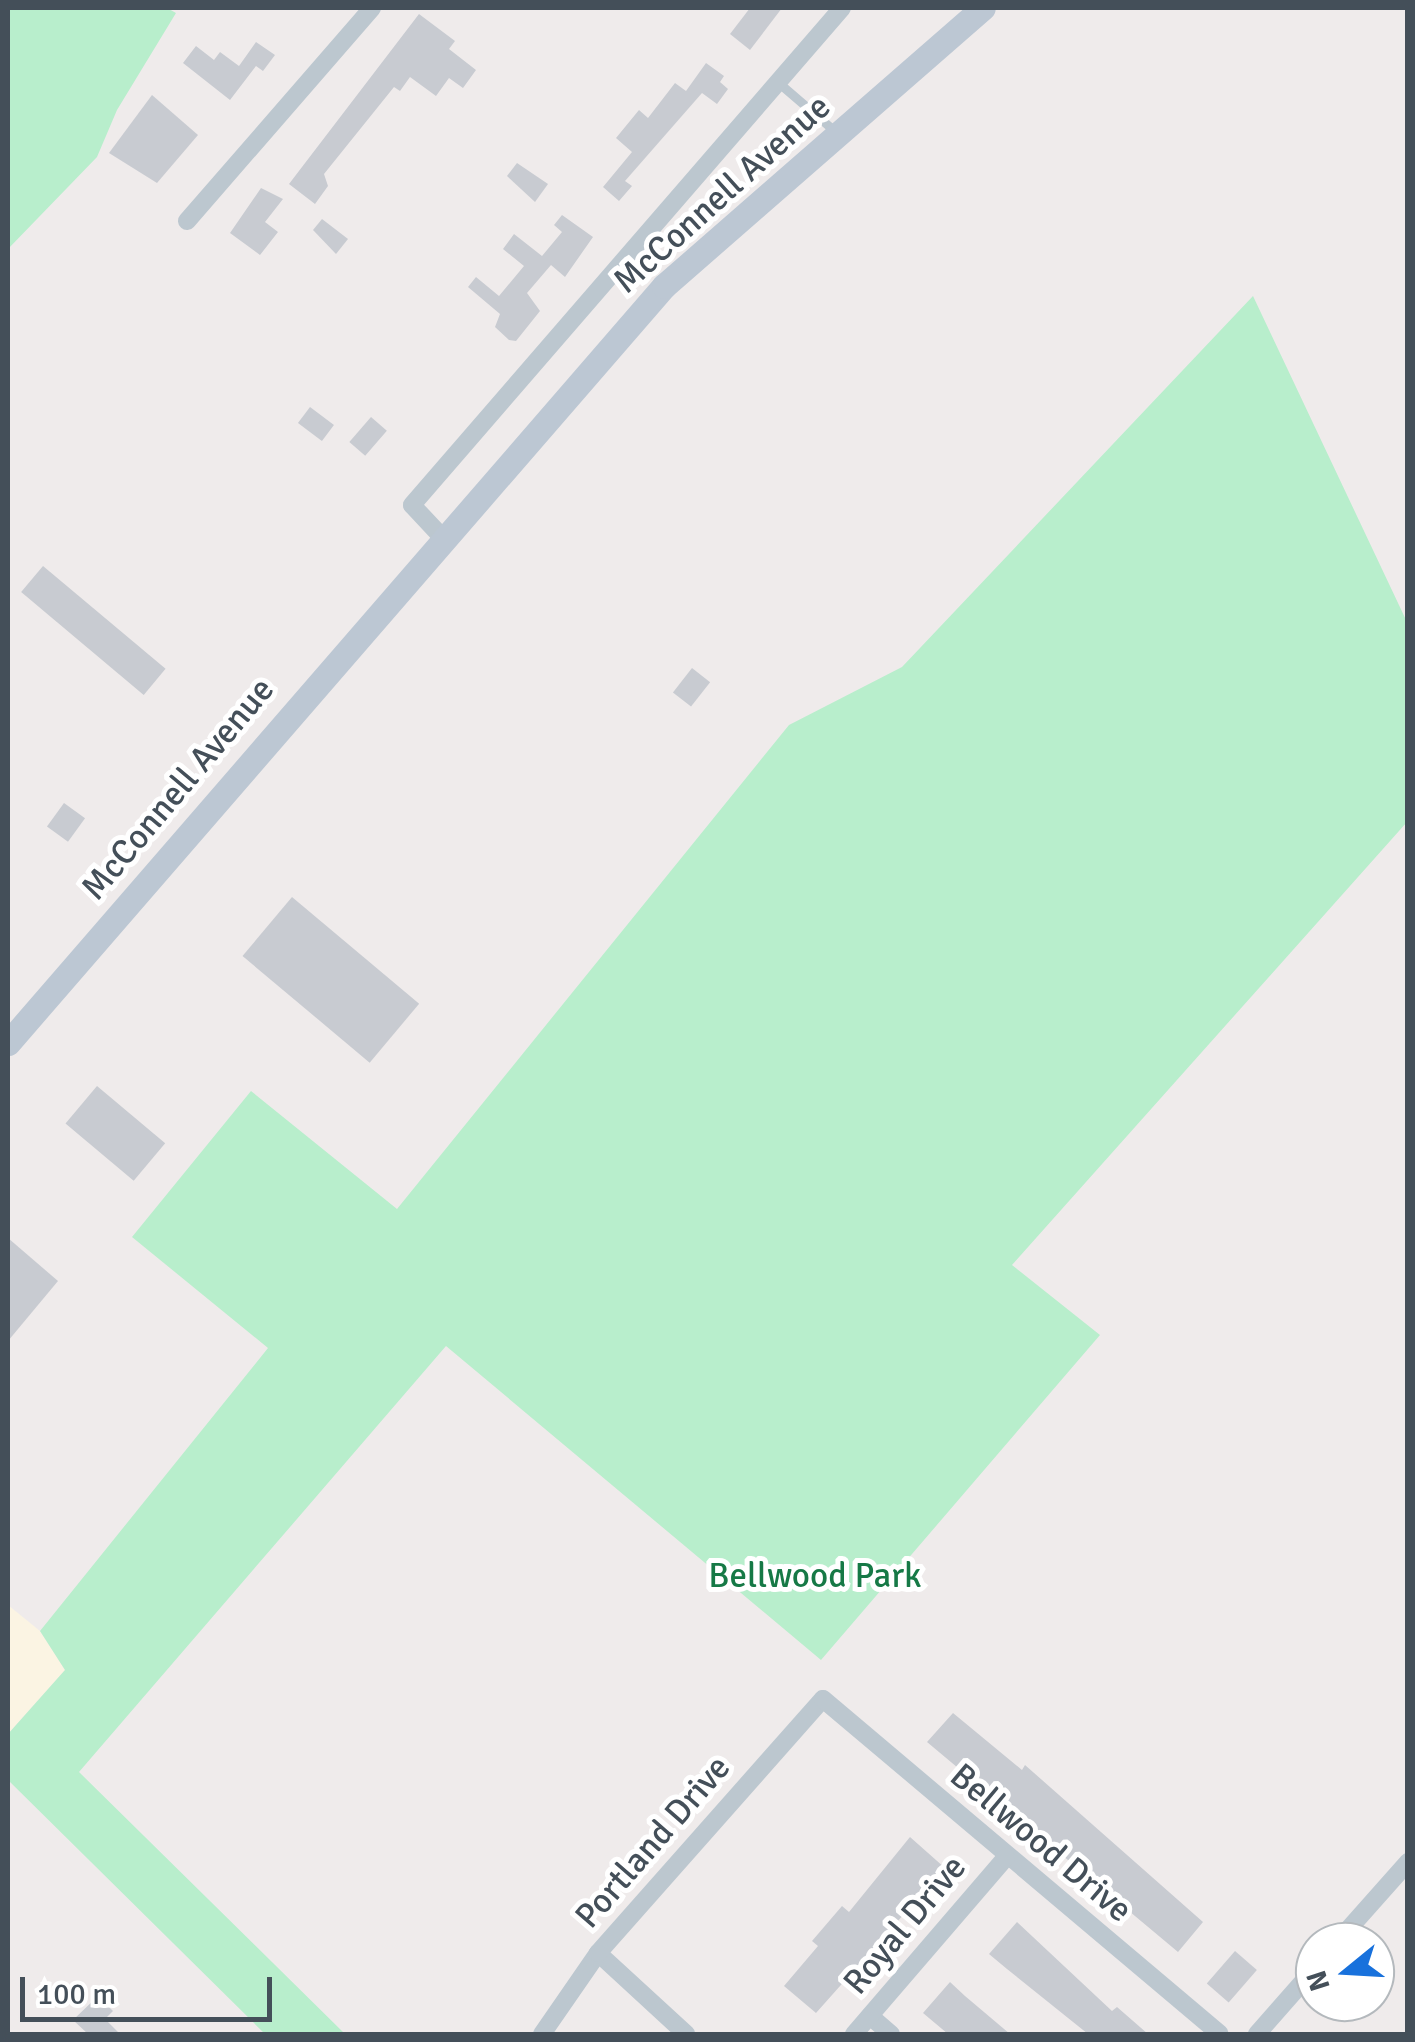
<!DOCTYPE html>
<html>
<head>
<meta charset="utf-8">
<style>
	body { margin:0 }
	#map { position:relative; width:1415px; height:2042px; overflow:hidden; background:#efebeb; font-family:Signika,sans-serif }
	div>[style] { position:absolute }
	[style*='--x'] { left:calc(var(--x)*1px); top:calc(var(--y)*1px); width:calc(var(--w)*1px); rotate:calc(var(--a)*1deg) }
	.commercial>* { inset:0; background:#fbf4e3 }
	.green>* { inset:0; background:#b8eecc }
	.building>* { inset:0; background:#c8cbd1; transform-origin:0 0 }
	.service>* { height:9px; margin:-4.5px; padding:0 4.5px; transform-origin:4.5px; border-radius:4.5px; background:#bcc7cf }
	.minor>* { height:18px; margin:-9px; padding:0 9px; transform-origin:9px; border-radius:9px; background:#bcc7cf }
	.secondary>* { height:25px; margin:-12.5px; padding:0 12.5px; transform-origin:12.5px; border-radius:12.5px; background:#bcc7d3 }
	span { translate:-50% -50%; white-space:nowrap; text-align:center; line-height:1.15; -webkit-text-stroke:10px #fff; paint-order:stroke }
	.street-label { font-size:35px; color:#444f59 }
	.park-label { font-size:35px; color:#167946 }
	.frame { position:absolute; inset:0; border:10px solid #444f59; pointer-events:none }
	.north { position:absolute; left:1295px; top:1922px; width:100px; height:100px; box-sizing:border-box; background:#fff; border:2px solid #b4b9bd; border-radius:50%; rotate:252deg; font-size:28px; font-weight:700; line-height:40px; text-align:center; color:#444f59 }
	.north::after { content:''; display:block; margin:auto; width:35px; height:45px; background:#1871dc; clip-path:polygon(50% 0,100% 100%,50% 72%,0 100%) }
	.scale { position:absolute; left:20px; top:1977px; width:252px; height:45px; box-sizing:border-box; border:5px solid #444f59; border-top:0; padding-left:12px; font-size:30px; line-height:35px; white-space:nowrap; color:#444f59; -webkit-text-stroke:8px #fff; paint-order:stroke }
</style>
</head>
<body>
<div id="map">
	<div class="commercial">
		<div style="clip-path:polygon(8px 1605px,40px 1631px,65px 1670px,8px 1734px)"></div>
	</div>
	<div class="green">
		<div style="clip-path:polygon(8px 8px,167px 8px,176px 13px,117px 110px,97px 157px,8px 249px)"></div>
		<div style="clip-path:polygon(1253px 296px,1407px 622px,1407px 822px,1012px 1265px,1100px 1335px,821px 1660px,446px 1346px,79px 1772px,345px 2034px,265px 2034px,8px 1780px,8px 1734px,65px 1670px,40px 1631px,268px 1348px,132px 1237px,251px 1091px,397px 1209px,789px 725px,902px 667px)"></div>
	</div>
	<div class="building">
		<div style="clip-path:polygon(750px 8px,782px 8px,750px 50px,730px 34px)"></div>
		<div style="clip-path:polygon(419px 14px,455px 41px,449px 49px,476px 70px,463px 88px,449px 78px,436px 96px,410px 77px,400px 91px,394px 87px,324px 174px,328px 186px,315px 204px,289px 184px)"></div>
		<div style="clip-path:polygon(256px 42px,275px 55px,263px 71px,256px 66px,230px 100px,183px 63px,196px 46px,214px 60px,220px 52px,239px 66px)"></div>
		<div style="clip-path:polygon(706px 63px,724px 76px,720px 82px,728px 89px,717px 104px,702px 93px,625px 181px,632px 186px,619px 201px,603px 187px,632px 152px,616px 138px,639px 110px,648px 118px,675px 83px,686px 91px)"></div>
		<div style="clip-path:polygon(152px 95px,198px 135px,157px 183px,109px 153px)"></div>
		<div style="clip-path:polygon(517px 163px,548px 184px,535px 202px,507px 176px)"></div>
		<div style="clip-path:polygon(261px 188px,283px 199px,265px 222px,278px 232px,260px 255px,230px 233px)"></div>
		<div style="clip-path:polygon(562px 215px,593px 237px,565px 277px,551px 265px,527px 293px,540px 311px,516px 341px,509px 340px,495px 327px,500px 314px,468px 287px,476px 277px,499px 296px,524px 266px,503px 249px,514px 234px,542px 256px,562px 232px,554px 225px)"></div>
		<div style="clip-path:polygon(322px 219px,348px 239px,336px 254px,313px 230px)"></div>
		<div style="left:310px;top:407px;width:30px;height:20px;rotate:37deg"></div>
		<div style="left:371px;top:417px;width:21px;height:33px;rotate:41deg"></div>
		<div style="left:43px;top:566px;width:160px;height:34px;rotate:40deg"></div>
		<div style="left:692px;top:668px;width:23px;height:31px;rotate:38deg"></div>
		<div style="left:64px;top:803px;width:26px;height:29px;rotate:36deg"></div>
		<div style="left:292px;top:897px;width:166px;height:77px;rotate:40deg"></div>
		<div style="left:97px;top:1086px;width:89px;height:49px;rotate:40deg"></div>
		<div style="clip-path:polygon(8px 1238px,58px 1281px,8px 1341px)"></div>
		<div style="clip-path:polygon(953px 1713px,1022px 1770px,1025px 1765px,1203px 1922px,1178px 1952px,927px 1742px)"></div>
		<div style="clip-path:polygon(910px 1837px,945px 1868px,816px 2013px,784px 1986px,818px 1946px,812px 1941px,842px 1906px,849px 1912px)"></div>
		<div style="clip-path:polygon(1017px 1922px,1112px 2011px,1117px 2007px,1148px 2034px,1088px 2034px,1007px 1969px,989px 1954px)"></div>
		<div style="left:1235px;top:1951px;width:29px;height:43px;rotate:41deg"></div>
		<div style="clip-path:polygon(950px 1982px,965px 1996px,1010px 2034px,948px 2034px,923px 2013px)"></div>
		<div style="clip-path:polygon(98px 1996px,113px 2011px,105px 2019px,120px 2034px,88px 2034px,73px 2020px)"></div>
	</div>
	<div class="service">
		<div style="--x:780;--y:84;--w:75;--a:40.7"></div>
	</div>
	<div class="minor">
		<div style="--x:187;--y:221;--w:282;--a:-49"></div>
		<div style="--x:441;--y:536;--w:42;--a:-133.1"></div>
		<div style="--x:412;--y:505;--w:657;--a:-49.13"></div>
		<div style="--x:1337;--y:1942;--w:107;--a:-48.4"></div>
		<div style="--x:598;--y:1953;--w:120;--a:42.6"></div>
		<div style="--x:870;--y:2016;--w:28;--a:41"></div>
		<div style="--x:542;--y:2034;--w:98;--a:-55.3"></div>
		<div style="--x:598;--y:1953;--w:339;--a:-48.5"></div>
		<div style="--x:823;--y:1699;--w:519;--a:40.16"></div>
		<div style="--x:854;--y:2034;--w:233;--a:-49.3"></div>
		<div style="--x:1257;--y:2034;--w:88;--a:-48.7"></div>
	</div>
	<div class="secondary">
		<div style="--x:8;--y:1043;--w:1002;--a:-49.09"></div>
		<div style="--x:664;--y:286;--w:423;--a:-41.1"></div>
	</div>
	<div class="street-label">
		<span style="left:722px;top:194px;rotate:-42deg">McConnell Avenue</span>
		<span style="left:178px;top:789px;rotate:-50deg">McConnell Avenue</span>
		<span style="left:653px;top:1842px;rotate:-49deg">Portland Drive</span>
		<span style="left:1041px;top:1843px;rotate:40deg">Bellwood Drive</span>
		<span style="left:905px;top:1925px;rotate:-50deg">Royal Drive</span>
	</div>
	<div class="park-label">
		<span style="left:815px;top:1576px">Bellwood Park</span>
	</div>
	<div class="frame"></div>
	<div class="north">N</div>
	<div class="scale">100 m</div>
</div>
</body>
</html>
